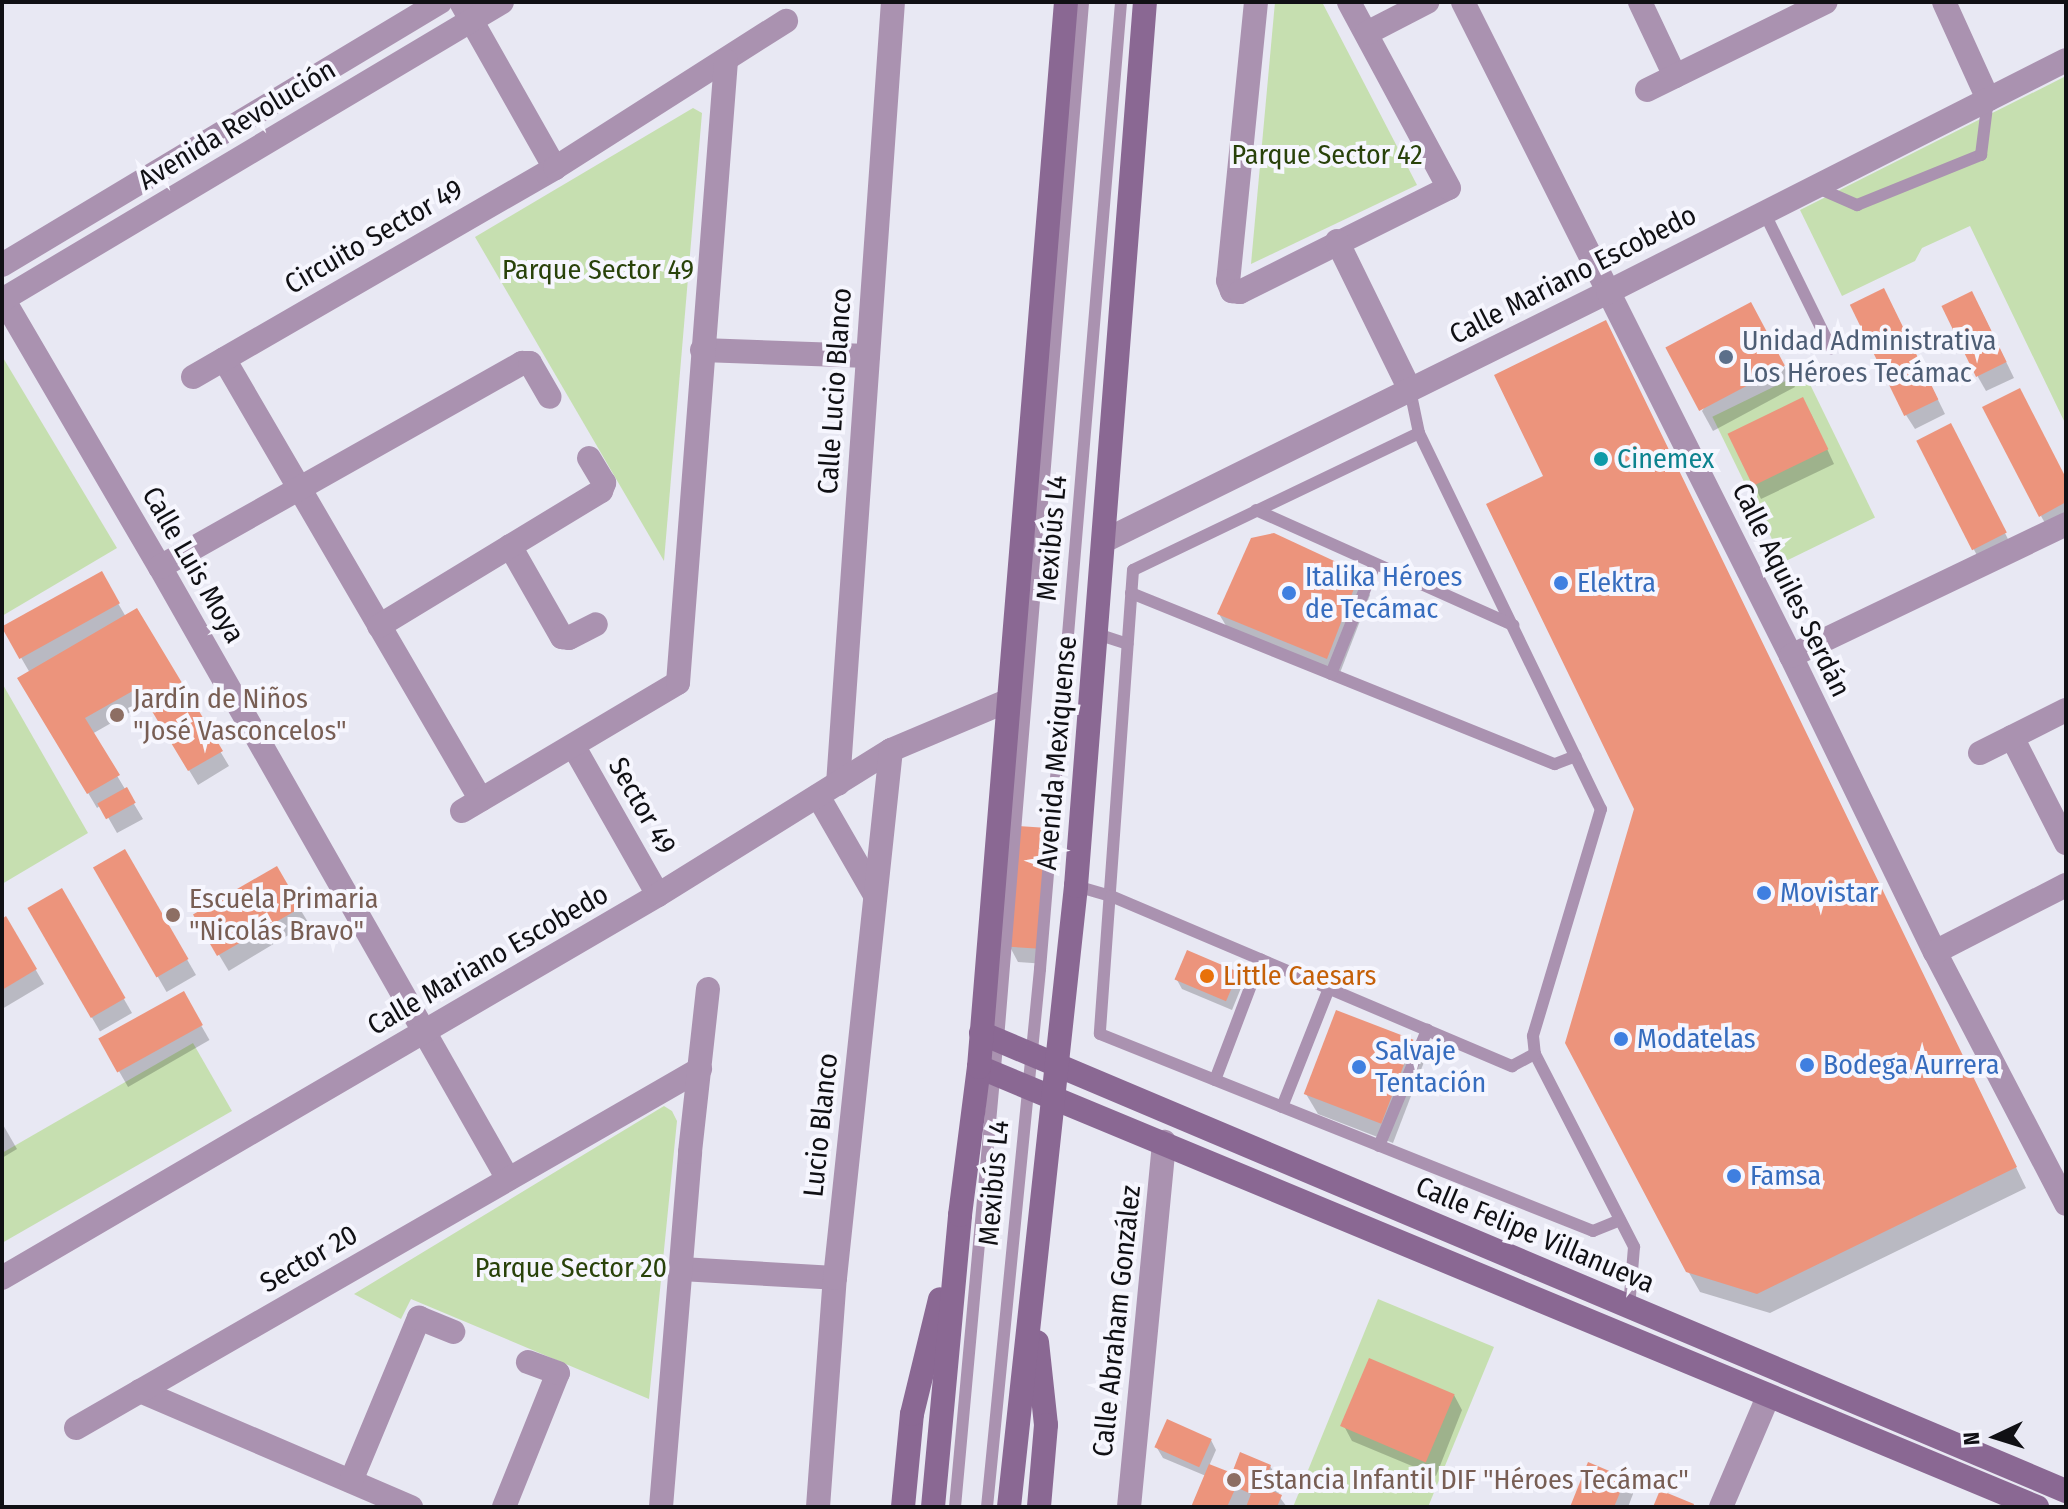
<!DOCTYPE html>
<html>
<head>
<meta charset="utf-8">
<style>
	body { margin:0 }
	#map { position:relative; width:2068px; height:1509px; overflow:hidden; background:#e8e8f3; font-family:"Fira Sans Condensed",sans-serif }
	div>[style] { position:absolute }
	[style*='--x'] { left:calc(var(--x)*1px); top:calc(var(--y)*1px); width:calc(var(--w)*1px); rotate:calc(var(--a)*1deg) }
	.green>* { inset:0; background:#c6dfb0; transform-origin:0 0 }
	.shadow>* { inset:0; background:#0003; transform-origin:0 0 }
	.building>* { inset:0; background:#ec947c; transform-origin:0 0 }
	.lane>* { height:12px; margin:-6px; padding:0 6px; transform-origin:6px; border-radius:6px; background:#aa92b0 }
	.street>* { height:24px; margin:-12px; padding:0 12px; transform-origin:12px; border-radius:12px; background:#aa92b0 }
	.secondary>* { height:24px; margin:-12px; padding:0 12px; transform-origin:12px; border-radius:12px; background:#8a6893 }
	.dots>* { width:22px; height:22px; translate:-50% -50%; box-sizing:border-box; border:4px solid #f6f6fe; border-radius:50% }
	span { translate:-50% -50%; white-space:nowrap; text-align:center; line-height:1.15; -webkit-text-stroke:8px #f6f6fe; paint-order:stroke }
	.street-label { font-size:28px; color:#101014 }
	.park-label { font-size:28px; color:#29420a }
	.service-label { font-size:28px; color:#4e5e75 }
	.left { translate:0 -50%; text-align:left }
	.culture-label { font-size:28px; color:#0d838f }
	.shop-label { font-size:28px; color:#366cbe }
	.education-label { font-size:28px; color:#785e54 }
	.food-label { font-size:28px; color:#c56008 }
	.frame { position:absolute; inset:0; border:4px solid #101014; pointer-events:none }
	.north { position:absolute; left:1956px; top:1397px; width:80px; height:80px; -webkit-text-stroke:6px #f6f6fe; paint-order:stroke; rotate:266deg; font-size:22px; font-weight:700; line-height:32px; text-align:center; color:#101014 }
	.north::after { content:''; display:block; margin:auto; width:28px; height:36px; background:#101014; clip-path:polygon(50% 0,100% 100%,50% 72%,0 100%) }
</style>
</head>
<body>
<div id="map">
	<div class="green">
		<div style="clip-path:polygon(1275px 2px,1322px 2px,1417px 185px,1251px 264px)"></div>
		<div style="clip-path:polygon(2066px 76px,2066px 425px,1970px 226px,1922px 248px,1915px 261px,1842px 296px,1800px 210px)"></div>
		<div style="clip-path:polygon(693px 108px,702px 113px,664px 561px,475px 237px)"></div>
		<div style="clip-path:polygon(2px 356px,117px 548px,2px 616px)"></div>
		<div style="left:1804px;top:372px;width:162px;height:102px;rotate:64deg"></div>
		<div style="clip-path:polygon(2px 683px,88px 833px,2px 884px)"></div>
		<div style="clip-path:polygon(193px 1043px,232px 1111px,2px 1243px,2px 1153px)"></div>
		<div style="clip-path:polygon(664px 1106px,672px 1111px,677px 1121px,649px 1399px,411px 1299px,401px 1319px,354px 1294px)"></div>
		<div style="clip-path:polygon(1378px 1299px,1494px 1347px,1428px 1507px,1293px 1507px)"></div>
	</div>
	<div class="shadow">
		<div style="clip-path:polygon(1892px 306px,1945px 414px,1915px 429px,1906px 415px)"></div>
		<div style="clip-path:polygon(1980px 308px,2014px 378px,1986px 391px,1978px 377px)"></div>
		<div style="clip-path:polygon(1606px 322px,2026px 1188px,1770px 1313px,1700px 1292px,1688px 1271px,1636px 809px,1546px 477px)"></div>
		<div style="clip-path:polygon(1762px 325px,1795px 387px,1713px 431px,1702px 411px)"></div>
		<div style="clip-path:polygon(1811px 414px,1834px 464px,1761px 499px,1729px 434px)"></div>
		<div style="clip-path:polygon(1958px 440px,2013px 549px,1982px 565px,1918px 442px)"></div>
		<div style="clip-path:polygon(2066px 480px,2066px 521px,2049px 530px,2041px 516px)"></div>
		<div style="clip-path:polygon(101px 574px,126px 617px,136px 611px,229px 766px,198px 785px,148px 702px,92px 734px,143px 819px,117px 833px,101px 805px,97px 808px,20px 678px,30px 673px,5px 630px)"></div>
		<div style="clip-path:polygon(1359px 575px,1370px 595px,1338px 678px,1231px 634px,1219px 614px)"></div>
		<div style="clip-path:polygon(1019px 828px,1046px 964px,1018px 962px,1010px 947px)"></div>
		<div style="left:125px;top:852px;width:142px;height:34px;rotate:60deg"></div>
		<div style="left:276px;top:869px;width:63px;height:93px;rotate:59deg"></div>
		<div style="left:61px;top:890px;width:142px;height:37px;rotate:60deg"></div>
		<div style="clip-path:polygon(6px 919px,44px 984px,2px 1009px,2px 921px)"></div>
		<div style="clip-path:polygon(1238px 974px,1243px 983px,1232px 1010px,1182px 989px,1177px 980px)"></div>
		<div style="left:183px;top:994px;width:53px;height:94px;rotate:60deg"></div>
		<div style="clip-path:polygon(1412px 1042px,1424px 1062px,1393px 1143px,1318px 1114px,1306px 1094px)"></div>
		<div style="clip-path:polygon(2px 1123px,17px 1149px,2px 1158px)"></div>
		<div style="clip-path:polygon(1454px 1395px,1462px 1410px,1436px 1476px,1352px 1441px,1344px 1426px)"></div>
		<div style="clip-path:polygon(1211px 1440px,1216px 1450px,1209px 1466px,1233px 1476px,1270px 1466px,1282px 1486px,1278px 1495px,1287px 1507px,1193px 1507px,1206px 1476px,1163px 1458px,1157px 1448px)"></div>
		<div style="clip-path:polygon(1624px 1479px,1633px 1494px,1628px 1507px,1572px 1507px)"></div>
	</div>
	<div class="building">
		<div style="left:1884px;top:288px;width:124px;height:38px;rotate:64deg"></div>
		<div style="left:1972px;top:291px;width:79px;height:34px;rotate:64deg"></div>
		<div style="left:1751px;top:302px;width:72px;height:97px;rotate:62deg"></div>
		<div style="clip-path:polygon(1606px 320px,2017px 1167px,1757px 1294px,1686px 1272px,1565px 1043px,1634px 809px,1486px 504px,1543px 476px,1494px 375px)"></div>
		<div style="clip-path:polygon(2020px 388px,2066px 478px,2066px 502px,2039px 517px,1982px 407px)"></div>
		<div style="left:1803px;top:397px;width:58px;height:84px;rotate:64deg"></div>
		<div style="left:1951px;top:423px;width:123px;height:39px;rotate:63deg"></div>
		<div style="clip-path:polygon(1274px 533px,1360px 573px,1327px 659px,1217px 614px,1251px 538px)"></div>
		<div style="left:102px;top:571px;width:37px;height:115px;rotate:61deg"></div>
		<div style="clip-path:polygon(137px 608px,223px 751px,188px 771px,138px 688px,85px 718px,120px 775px,87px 794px,17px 678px)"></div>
		<div style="left:127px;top:787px;width:18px;height:34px;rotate:61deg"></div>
		<div style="left:1018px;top:826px;width:30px;height:121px;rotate:4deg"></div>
		<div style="left:125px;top:849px;width:127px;height:37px;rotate:60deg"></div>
		<div style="left:277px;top:866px;width:48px;height:97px;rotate:60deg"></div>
		<div style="left:62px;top:888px;width:127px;height:40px;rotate:60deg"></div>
		<div style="clip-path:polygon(6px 916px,37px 969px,2px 990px,2px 919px)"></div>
		<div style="left:1187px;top:950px;width:56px;height:32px;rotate:23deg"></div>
		<div style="left:184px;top:991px;width:39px;height:98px;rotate:61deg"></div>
		<div style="left:1336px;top:1010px;width:83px;height:90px;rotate:21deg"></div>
		<div style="left:1369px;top:1358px;width:93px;height:74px;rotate:23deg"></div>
		<div style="left:1167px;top:1419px;width:49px;height:31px;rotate:24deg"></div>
		<div style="clip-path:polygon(1240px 1452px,1271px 1465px,1263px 1487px,1282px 1495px,1277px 1507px,1246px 1507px,1251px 1494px,1236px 1487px,1227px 1507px,1191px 1507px,1209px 1464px,1232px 1473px)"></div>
		<div style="clip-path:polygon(1588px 1462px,1626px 1478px,1614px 1507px,1570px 1507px)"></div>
		<div style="clip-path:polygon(1660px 1490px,1694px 1504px,1693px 1507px,1653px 1507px)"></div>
	</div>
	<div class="lane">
		<div style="--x:1818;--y:188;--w:43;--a:23.6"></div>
		<div style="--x:1857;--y:205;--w:134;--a:-22"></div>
		<div style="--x:1981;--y:155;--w:56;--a:-82.9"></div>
		<div style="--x:1764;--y:212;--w:152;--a:63.8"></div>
		<div style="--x:1410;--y:390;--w:44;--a:78.2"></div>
		<div style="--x:1419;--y:433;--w:418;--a:64.2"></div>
		<div style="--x:1601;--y:809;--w:237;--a:106.7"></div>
		<div style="--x:1533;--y:1036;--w:18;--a:84"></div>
		<div style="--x:1535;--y:1054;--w:217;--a:62.8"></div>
		<div style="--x:1634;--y:1247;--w:61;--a:94.7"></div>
		<div style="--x:1419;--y:433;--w:317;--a:154.4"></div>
		<div style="--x:1133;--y:570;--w:465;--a:94.1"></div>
		<div style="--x:1100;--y:1034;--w:531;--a:21.78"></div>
		<div style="--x:1593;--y:1231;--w:29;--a:-22"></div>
		<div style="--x:1256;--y:510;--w:282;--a:24.1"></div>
		<div style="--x:1131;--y:593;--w:457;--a:22"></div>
		<div style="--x:1555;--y:764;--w:22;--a:-21"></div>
		<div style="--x:1097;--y:634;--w:32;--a:18"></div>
		<div style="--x:1331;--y:674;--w:118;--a:-68.2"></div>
		<div style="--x:1076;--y:886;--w:36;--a:16"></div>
		<div style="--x:1111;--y:896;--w:436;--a:23"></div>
		<div style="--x:1512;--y:1066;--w:26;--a:-28"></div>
		<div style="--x:1215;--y:1080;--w:129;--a:-69.2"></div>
		<div style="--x:1282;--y:1107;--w:128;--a:-68.4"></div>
		<div style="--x:1379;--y:1146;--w:126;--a:-67.5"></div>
		<div style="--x:955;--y:1507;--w:470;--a:-84.8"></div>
		<div style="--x:998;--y:1039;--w:1040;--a:-85.31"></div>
		<div style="--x:987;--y:1507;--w:541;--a:-84.37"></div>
		<div style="--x:1040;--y:969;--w:970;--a:-85.21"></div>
	</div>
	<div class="street">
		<div style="--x:461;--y:2;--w:191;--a:60.5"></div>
		<div style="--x:1256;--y:2;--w:280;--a:95.7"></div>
		<div style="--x:1228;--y:281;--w:11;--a:68"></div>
		<div style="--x:1232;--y:291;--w:8;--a:7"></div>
		<div style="--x:1240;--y:292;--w:233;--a:-26.5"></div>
		<div style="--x:1449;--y:188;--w:211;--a:-118.3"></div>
		<div style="--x:1463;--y:2;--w:732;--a:63.36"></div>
		<div style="--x:1791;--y:656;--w:329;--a:64.1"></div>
		<div style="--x:1935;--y:952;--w:284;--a:62.5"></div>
		<div style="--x:1640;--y:2;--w:82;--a:64.7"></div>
		<div style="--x:1944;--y:2;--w:107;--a:65.6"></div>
		<div style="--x:1367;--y:33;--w:68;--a:-27.3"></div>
		<div style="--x:1647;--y:90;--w:199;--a:-26.2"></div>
		<div style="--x:1337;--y:241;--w:166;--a:63.9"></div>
		<div style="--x:2;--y:265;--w:511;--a:-30.98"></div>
		<div style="--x:2;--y:297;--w:313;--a:59.7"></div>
		<div style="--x:160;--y:567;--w:704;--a:60.38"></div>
		<div style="--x:2;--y:300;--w:582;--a:-30.79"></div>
		<div style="--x:702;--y:350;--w:166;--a:2.1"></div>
		<div style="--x:224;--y:359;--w:510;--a:59.77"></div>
		<div style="--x:193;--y:377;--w:418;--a:-30"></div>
		<div style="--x:555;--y:168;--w:274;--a:-32.5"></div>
		<div style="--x:1104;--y:541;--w:562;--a:-26.29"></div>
		<div style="--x:1608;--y:292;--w:513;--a:-26.86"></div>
		<div style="--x:510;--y:546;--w:105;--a:60.3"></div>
		<div style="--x:562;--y:637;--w:7;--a:8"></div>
		<div style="--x:569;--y:638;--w:30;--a:-27"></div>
		<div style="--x:160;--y:567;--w:416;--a:-29.4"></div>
		<div style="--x:522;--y:363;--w:8;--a:0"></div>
		<div style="--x:530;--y:363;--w:39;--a:60"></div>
		<div style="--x:379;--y:626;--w:260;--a:-31.3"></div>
		<div style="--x:601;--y:491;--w:9;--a:-69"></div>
		<div style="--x:604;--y:483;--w:29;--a:-121"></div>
		<div style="--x:1791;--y:656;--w:305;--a:-25.6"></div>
		<div style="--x:2012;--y:737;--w:119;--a:63"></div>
		<div style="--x:574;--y:747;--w:170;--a:60.4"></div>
		<div style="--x:1980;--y:753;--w:96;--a:-26.6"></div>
		<div style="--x:838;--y:784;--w:784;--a:-85.98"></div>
		<div style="--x:818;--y:796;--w:114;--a:60.1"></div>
		<div style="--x:462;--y:811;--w:251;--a:-30.7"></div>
		<div style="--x:678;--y:683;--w:624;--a:-85.59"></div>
		<div style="--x:1935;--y:952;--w:147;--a:-27.1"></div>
		<div style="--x:681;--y:1269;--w:154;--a:3.3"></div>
		<div style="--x:2;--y:1278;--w:760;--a:-30.28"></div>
		<div style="--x:658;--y:895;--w:274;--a:-31.9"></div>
		<div style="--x:891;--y:750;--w:126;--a:-22.9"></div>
		<div style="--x:140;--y:1391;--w:295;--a:23.2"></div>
		<div style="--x:76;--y:1428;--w:720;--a:-29.91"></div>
		<div style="--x:351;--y:1481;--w:177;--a:-67.4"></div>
		<div style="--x:419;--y:1318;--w:37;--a:22"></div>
		<div style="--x:504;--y:1507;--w:144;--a:-68.1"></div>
		<div style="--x:558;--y:1373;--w:32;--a:-160"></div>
		<div style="--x:661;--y:1507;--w:356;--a:-85.3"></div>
		<div style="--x:690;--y:1152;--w:164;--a:-83.7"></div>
		<div style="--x:818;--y:1507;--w:230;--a:-85.8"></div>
		<div style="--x:835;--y:1278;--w:531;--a:-83.95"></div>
		<div style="--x:1129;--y:1507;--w:367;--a:-84.5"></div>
		<div style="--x:1721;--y:1507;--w:120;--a:-66.9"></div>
	</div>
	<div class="secondary">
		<div style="--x:981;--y:1033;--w:1178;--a:22.89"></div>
		<div style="--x:979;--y:1067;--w:1146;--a:22.58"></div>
		<div style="--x:1037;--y:1342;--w:83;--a:83.8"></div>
		<div style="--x:1046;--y:1425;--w:82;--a:94.9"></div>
		<div style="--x:903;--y:1507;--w:93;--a:-84.5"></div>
		<div style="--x:912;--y:1414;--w:118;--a:-76.3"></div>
		<div style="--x:933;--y:1507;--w:293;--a:-84.7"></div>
		<div style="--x:960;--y:1215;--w:149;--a:-82.7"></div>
		<div style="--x:979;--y:1067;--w:1069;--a:-85.33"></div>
		<div style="--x:1009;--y:1507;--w:625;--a:-83.84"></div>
		<div style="--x:1076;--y:886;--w:887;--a:-85.54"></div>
	</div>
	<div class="dots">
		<div style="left:1726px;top:357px;background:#5c6f8a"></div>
		<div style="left:1601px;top:459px;background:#0f9aa8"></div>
		<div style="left:1561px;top:583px;background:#3f7fe0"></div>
		<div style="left:1289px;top:593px;background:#3f7fe0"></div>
		<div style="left:117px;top:715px;background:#8d6e63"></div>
		<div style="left:1764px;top:893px;background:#3f7fe0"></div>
		<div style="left:173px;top:915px;background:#8d6e63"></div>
		<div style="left:1207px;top:976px;background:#e8710a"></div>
		<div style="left:1621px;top:1039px;background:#3f7fe0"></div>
		<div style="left:1807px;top:1065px;background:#3f7fe0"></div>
		<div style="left:1359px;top:1067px;background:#3f7fe0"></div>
		<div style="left:1734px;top:1176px;background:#3f7fe0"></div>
		<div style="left:1234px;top:1480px;background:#8d6e63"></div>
	</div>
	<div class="street-label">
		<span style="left:237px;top:125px;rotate:-31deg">Avenida Revolución</span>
		<span style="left:374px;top:237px;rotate:-30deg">Circuito Sector 49</span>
		<span style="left:1573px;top:275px;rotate:-27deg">Calle Mariano Escobedo</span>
		<span style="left:835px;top:391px;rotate:-86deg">Calle Lucio Blanco</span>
		<span style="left:1052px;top:538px;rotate:-85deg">Mexibús L4</span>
		<span style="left:193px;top:565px;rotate:60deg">Calle Luis Moya</span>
		<span style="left:1791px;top:590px;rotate:64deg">Calle Aquiles Serdán</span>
		<span style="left:1057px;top:753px;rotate:-85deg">Avenida Mexiquense</span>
		<span style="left:642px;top:806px;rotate:60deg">Sector 49</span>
		<span style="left:488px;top:960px;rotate:-30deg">Calle Mariano Escobedo</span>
		<span style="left:821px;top:1125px;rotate:-84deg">Lucio Blanco</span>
		<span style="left:994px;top:1183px;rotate:-85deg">Mexibús L4</span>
		<span style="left:1535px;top:1235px;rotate:23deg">Calle Felipe Villanueva</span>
		<span style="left:309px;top:1259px;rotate:-30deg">Sector 20</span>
		<span style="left:1117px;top:1321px;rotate:-84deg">Calle Abraham González</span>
	</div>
	<div class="park-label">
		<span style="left:1327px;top:155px">Parque Sector 42</span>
		<span style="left:598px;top:270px">Parque Sector 49</span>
		<span style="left:571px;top:1268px">Parque Sector 20</span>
	</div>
	<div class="service-label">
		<span class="left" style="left:1742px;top:357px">Unidad Administrativa<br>Los Héroes Tecámac</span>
	</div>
	<div class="culture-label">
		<span class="left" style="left:1617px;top:459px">Cinemex</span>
	</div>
	<div class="shop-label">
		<span class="left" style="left:1305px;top:593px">Italika Héroes<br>de Tecámac</span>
		<span class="left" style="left:1577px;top:583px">Elektra</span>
		<span class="left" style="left:1780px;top:893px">Movistar</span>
		<span class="left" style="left:1637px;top:1039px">Modatelas</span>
		<span class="left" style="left:1375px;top:1067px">Salvaje<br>Tentación</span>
		<span class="left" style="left:1823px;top:1065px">Bodega Aurrera</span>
		<span class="left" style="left:1750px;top:1176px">Famsa</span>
	</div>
	<div class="education-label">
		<span class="left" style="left:133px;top:715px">Jardín de Niños<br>"José Vasconcelos"</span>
		<span class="left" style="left:189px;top:915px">Escuela Primaria<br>"Nicolás Bravo"</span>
		<span class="left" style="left:1250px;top:1480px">Estancia Infantil DIF "Héroes Tecámac"</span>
	</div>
	<div class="food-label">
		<span class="left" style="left:1223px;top:976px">Little Caesars</span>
	</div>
	<div class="frame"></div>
	<div class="north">N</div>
</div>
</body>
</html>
